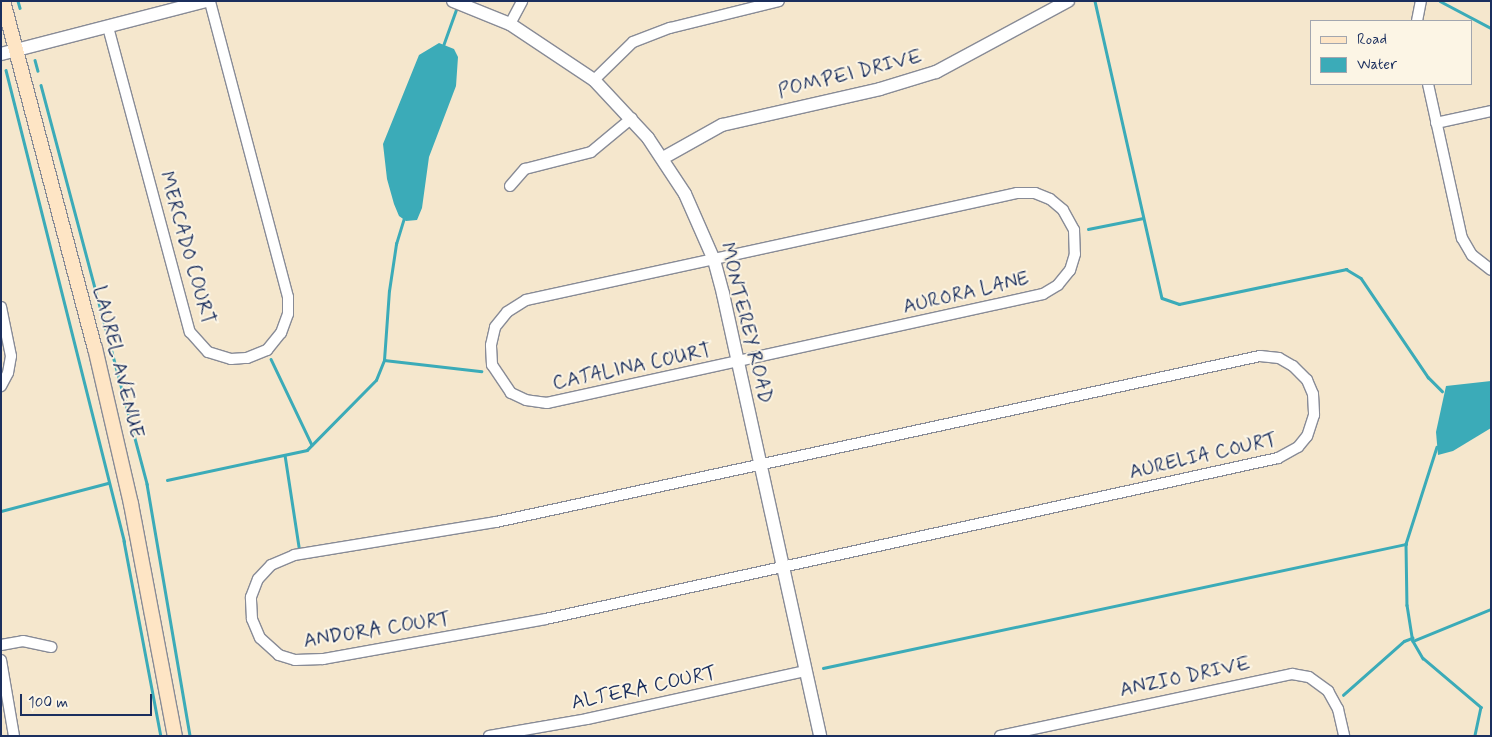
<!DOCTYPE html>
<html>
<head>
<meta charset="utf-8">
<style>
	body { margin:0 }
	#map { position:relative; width:1492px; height:737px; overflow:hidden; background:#f5e7cd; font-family:Mynerve,sans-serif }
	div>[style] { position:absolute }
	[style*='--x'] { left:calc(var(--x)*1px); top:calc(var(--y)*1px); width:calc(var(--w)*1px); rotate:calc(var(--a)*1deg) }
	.water>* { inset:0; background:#3babb8 }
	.stream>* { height:2.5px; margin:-1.25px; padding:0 1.25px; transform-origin:1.25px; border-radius:1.25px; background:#3babb8 }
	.roads { filter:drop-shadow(1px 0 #888b96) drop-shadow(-1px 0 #888b96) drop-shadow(0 1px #888b96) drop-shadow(0 -1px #888b96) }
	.minor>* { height:10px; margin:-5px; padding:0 5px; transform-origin:5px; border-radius:5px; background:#fff }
	.tertiary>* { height:12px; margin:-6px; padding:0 6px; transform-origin:6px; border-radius:6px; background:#fff }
	.secondary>* { height:14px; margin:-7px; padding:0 7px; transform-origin:7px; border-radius:7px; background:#fee5c5 }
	span { translate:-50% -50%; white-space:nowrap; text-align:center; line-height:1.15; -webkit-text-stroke:4px #fcf5e5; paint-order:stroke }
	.street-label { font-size:20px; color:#1b2f5e }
	.frame { position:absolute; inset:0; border:2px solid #1b2f5e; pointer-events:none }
	.legend { position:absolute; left:1310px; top:20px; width:162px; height:65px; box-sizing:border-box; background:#fcf5e5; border:1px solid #a2a6af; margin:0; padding:6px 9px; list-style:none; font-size:15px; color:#1b2f5e }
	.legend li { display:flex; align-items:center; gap:10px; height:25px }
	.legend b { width:25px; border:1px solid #a2a6af }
	.scale { position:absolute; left:20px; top:694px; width:132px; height:22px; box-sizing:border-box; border:2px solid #1b2f5e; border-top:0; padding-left:6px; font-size:15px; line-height:18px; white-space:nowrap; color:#1b2f5e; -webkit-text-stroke:4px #fcf5e5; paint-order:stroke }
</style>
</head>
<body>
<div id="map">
	<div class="water">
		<div style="clip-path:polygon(439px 43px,454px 49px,458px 57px,456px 86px,429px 157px,422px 208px,417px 220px,406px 221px,399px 216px,394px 204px,387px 179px,383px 144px,419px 55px)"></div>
		<div style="clip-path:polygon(1491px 381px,1491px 428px,1453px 451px,1438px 455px,1436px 432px,1446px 386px)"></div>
	</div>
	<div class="stream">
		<div style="--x:18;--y:1;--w:7;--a:74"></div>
		<div style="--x:1095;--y:1;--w:304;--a:77.3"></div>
		<div style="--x:1162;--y:298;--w:18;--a:19"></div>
		<div style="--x:1179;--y:304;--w:171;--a:-11.8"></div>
		<div style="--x:1346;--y:269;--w:17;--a:31"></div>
		<div style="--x:1361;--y:278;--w:120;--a:55.9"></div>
		<div style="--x:1428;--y:377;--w:20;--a:45"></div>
		<div style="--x:1440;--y:1;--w:58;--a:27.9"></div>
		<div style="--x:443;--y:46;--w:41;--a:-70.3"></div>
		<div style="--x:35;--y:60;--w:11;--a:75"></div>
		<div style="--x:6;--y:70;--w:486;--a:75.9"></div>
		<div style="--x:124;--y:541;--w:198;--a:79.3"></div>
		<div style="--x:41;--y:85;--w:413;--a:75.1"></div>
		<div style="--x:147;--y:484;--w:256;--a:80.3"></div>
		<div style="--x:1088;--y:229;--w:56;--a:-11.3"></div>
		<div style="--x:271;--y:359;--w:95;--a:64.5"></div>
		<div style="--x:384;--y:360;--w:98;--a:6.5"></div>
		<div style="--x:1437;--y:447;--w:102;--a:107.7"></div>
		<div style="--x:1406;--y:544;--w:61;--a:89.1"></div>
		<div style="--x:1407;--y:605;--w:36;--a:81"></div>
		<div style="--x:1413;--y:641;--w:20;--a:60"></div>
		<div style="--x:1423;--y:658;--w:76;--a:40.2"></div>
		<div style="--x:1481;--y:707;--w:30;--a:102"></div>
		<div style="--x:285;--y:455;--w:93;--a:81.3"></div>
		<div style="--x:167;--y:480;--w:143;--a:-12.1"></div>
		<div style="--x:307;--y:450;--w:98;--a:-45.4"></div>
		<div style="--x:376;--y:380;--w:22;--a:-68"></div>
		<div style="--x:384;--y:360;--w:69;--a:-85.9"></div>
		<div style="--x:389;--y:291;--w:48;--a:-81.5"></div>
		<div style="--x:396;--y:244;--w:28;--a:-73"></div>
		<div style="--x:1;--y:511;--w:111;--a:-14.7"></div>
		<div style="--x:1413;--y:641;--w:84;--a:-22.3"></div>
		<div style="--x:823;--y:668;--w:596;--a:-12.01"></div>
		<div style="--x:1343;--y:695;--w:81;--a:-41.5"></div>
		<div style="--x:1404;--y:641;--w:9;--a:-21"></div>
	</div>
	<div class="roads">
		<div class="minor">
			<div style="--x:1417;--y:21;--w:20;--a:-79"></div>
			<div style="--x:510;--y:24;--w:26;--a:-62"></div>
			<div style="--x:108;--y:27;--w:316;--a:75"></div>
			<div style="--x:190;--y:332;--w:27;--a:48"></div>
			<div style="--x:208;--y:352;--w:24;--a:17"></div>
			<div style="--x:231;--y:359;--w:16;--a:-4"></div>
			<div style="--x:247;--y:358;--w:22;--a:-22"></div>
			<div style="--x:267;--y:350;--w:22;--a:-51"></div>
			<div style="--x:281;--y:333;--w:20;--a:-70"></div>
			<div style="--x:288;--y:314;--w:17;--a:-90"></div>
			<div style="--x:288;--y:297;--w:306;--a:-104.8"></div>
			<div style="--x:594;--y:80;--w:54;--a:-44.3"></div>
			<div style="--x:633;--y:42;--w:40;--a:-21"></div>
			<div style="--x:670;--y:28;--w:112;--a:-13.9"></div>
			<div style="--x:1428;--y:84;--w:158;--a:77.6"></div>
			<div style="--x:1462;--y:238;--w:20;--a:60"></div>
			<div style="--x:1472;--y:255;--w:24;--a:38"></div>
			<div style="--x:1436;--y:123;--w:56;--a:-12.3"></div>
			<div style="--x:510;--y:186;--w:23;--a:-49"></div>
			<div style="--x:525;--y:169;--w:68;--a:-14.4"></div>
			<div style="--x:591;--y:152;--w:53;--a:-39.7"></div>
			<div style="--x:1017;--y:193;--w:18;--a:0"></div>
			<div style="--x:1035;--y:193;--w:16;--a:22"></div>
			<div style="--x:1050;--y:199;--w:17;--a:40"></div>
			<div style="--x:1063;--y:210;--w:23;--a:61"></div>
			<div style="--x:1074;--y:230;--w:24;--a:88"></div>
			<div style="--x:1075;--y:254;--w:17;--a:107"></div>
			<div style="--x:1070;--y:270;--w:19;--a:129"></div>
			<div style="--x:1058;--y:285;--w:17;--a:149"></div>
			<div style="--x:1043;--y:294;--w:508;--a:167.61"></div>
			<div style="--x:547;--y:403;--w:21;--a:-172"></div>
			<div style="--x:526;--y:400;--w:17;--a:-155"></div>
			<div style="--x:511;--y:393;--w:34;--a:-124"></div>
			<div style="--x:492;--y:365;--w:20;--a:-93"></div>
			<div style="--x:491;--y:345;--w:18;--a:-77"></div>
			<div style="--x:495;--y:327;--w:19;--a:-51"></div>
			<div style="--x:507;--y:312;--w:22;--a:-32"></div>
			<div style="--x:526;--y:300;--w:503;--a:-12.29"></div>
			<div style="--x:1;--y:307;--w:50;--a:78.5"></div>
			<div style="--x:11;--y:356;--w:17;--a:100"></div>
			<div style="--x:8;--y:373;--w:15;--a:118"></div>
			<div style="--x:1260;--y:356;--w:19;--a:6"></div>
			<div style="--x:1279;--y:358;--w:16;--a:30"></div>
			<div style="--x:1293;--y:366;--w:20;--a:45"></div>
			<div style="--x:1307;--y:380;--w:15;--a:67"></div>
			<div style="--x:1313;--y:394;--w:21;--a:87"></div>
			<div style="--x:1314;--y:415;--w:22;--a:108"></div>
			<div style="--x:1307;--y:436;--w:14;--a:129"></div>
			<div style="--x:1298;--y:447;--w:23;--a:151"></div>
			<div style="--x:1278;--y:458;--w:749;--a:167.6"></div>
			<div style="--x:546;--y:619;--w:227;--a:169.8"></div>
			<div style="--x:323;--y:659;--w:28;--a:178"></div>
			<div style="--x:295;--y:660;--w:17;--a:-163"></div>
			<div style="--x:279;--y:655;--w:25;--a:-138"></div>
			<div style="--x:260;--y:638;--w:21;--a:-113"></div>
			<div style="--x:252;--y:619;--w:22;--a:-93"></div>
			<div style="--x:251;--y:597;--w:19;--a:-69"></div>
			<div style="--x:258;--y:579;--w:19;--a:-47"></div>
			<div style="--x:271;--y:565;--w:25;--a:-23"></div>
			<div style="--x:294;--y:555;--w:205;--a:-9.3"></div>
			<div style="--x:496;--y:522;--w:782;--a:-12.26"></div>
			<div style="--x:1;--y:645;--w:22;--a:-10"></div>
			<div style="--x:23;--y:641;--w:29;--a:12"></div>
			<div style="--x:1;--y:660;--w:77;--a:80.3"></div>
			<div style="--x:489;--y:736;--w:99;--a:-9.8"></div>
			<div style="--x:587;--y:719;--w:224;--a:-12.4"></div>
			<div style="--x:1000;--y:736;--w:299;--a:-12"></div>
			<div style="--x:1292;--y:674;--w:17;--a:10"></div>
			<div style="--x:1309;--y:677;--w:24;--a:36"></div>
			<div style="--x:1328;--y:691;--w:21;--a:61"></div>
			<div style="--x:1338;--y:709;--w:28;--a:77"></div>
		</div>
		<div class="tertiary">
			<div style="--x:453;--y:1;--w:61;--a:22"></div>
			<div style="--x:510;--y:24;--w:101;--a:33.7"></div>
			<div style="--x:594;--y:80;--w:79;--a:47"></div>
			<div style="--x:648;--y:138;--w:67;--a:56.5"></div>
			<div style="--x:685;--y:194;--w:72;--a:66.3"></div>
			<div style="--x:714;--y:260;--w:35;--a:75"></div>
			<div style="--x:723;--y:294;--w:453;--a:77.6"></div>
			<div style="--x:1;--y:54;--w:212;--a:-14.5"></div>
			<div style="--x:663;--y:158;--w:68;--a:-29.2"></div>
			<div style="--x:722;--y:125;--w:162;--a:-12.8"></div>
			<div style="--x:880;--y:89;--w:59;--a:-16.9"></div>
			<div style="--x:936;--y:72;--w:150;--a:-28.3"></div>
		</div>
		<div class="secondary">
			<div style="--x:3;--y:1;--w:359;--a:75.2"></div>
			<div style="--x:95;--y:348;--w:160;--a:77"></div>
			<div style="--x:131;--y:504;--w:236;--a:79.3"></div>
		</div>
	</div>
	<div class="street-label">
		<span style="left:850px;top:74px;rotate:-14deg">POMPEI DRIVE</span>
		<span style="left:187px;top:248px;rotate:74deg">MERCADO COURT</span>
		<span style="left:966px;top:293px;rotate:-13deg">AURORA LANE</span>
		<span style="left:746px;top:323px;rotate:76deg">MONTEREY ROAD</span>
		<span style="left:118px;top:362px;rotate:76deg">LAUREL AVENUE</span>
		<span style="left:632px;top:367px;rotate:-12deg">CATALINA COURT</span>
		<span style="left:1203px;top:456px;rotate:-13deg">AURELIA COURT</span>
		<span style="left:377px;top:630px;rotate:-9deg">ANDORA COURT</span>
		<span style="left:1185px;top:677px;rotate:-12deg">ANZIO DRIVE</span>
		<span style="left:644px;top:688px;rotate:-12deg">ALTERA COURT</span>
	</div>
	<div class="frame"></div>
	<ul class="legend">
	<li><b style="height:6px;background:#fee5c5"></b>Road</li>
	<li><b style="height:14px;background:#3babb8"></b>Water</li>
	</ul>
	<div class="scale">100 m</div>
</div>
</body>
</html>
